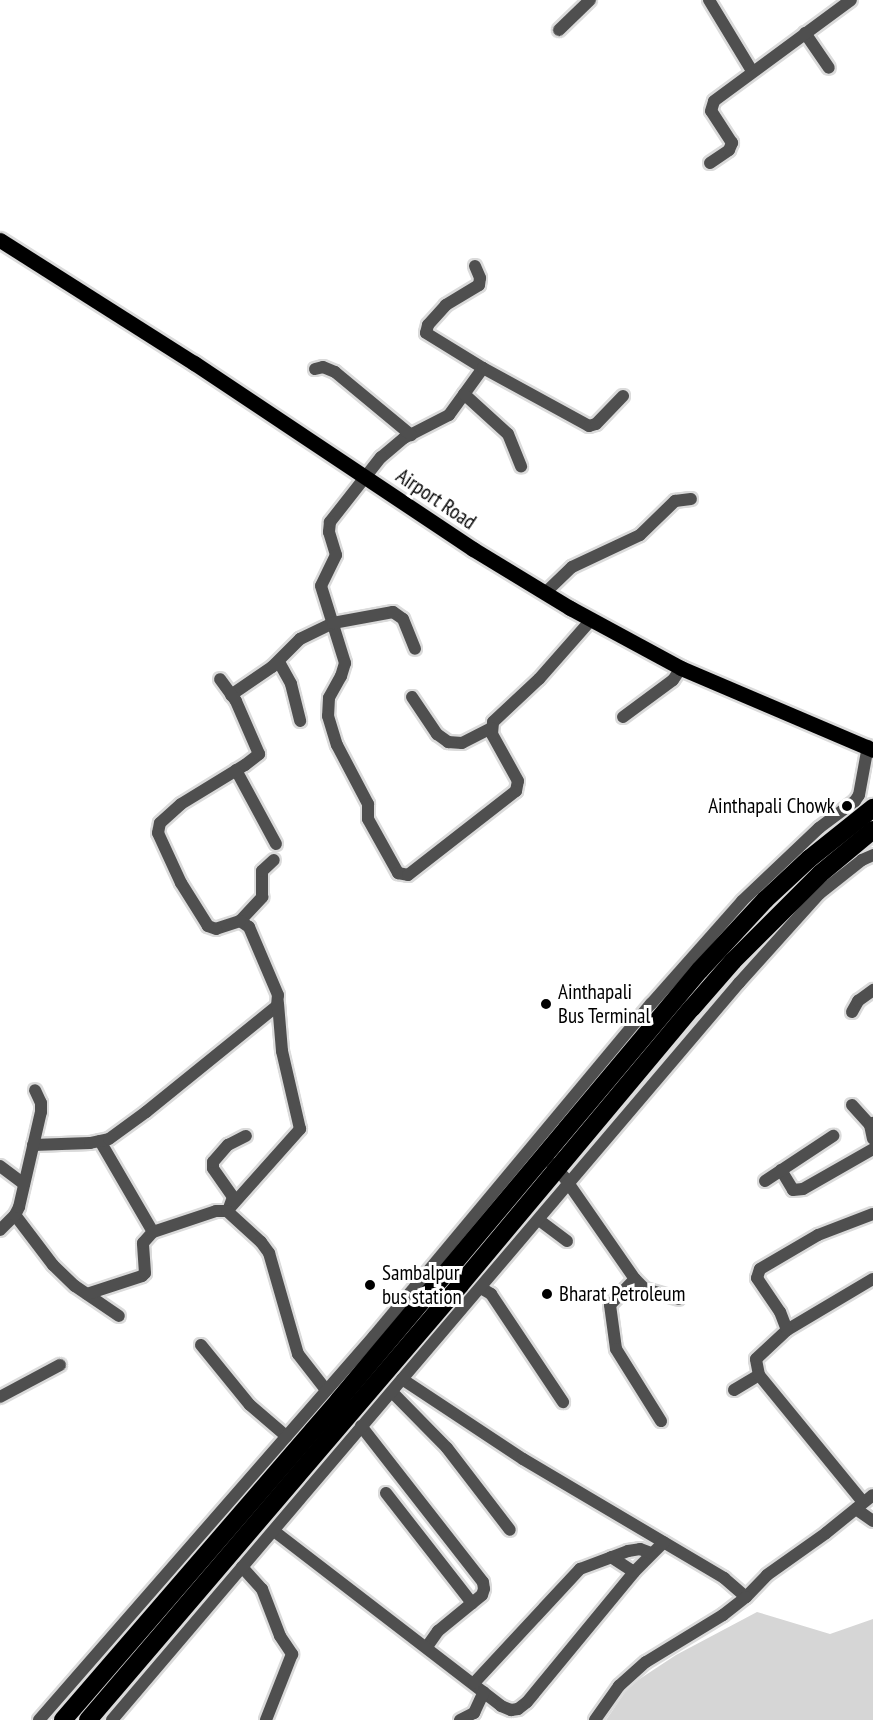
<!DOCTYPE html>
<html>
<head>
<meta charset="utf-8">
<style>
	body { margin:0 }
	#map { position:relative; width:873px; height:1720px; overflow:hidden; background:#fff; font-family:"PT Sans Narrow",sans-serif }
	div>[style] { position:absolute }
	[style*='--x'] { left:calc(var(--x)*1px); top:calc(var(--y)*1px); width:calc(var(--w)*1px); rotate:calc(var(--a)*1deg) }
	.green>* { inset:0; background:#d6d6d6 }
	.roads { filter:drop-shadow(2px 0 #dbdbdb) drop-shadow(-2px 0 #dbdbdb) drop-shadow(0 2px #dbdbdb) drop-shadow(0 -2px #dbdbdb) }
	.minor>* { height:12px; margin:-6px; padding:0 6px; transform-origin:6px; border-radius:6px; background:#4f4f4f }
	.major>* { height:15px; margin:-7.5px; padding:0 7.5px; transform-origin:7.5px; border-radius:7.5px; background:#000 }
	.highway>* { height:18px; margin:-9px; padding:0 9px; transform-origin:9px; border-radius:9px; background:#000 }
	.dots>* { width:16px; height:16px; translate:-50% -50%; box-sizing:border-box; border:3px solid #fff; border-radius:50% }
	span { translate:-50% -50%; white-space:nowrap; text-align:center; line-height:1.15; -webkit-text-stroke:6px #fff; paint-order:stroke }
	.street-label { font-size:21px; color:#000 }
	.poi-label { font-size:21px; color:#000 }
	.right { translate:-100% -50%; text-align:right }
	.left { translate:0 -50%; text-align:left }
</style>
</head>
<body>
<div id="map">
	<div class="green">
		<div style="clip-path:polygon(757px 1612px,830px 1634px,873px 1619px,873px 1720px,606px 1720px,629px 1686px,676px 1655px)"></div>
	</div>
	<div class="roads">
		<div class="minor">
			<div style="--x:709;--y:0;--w:83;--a:58.8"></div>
			<div style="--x:559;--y:30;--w:43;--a:-44.1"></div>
			<div style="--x:805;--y:33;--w:42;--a:55.6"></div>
			<div style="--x:710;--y:163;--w:23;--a:-34"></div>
			<div style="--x:729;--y:150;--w:8;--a:-67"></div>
			<div style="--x:732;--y:143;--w:38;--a:-123"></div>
			<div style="--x:711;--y:111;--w:10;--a:-73"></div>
			<div style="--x:714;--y:101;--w:170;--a:-36.4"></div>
			<div style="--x:475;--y:266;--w:13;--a:67"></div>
			<div style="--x:480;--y:278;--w:7;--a:98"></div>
			<div style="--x:479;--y:285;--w:39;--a:149"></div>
			<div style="--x:446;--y:305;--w:27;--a:132"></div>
			<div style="--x:428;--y:325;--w:8;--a:104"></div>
			<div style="--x:426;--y:333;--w:67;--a:31.6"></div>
			<div style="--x:483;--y:368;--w:58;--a:125.9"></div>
			<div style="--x:449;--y:415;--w:51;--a:152.9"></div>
			<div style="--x:404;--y:438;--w:30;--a:140"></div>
			<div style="--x:381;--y:457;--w:83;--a:128.1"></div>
			<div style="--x:330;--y:522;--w:10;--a:96"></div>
			<div style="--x:329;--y:532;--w:24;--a:73"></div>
			<div style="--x:336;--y:555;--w:34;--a:116"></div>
			<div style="--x:321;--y:586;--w:81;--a:72.7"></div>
			<div style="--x:345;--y:663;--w:14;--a:107"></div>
			<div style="--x:341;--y:676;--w:25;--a:119"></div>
			<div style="--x:329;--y:698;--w:18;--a:93"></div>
			<div style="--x:328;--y:716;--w:30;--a:73"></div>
			<div style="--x:337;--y:745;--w:67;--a:62.3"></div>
			<div style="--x:368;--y:804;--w:15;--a:90"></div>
			<div style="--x:368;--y:819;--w:62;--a:60.9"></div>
			<div style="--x:398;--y:873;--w:10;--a:11"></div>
			<div style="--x:408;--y:875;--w:137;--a:-37.9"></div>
			<div style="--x:516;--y:791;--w:10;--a:-79"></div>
			<div style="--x:518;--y:781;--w:54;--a:-119"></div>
			<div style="--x:492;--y:734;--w:12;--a:-85"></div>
			<div style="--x:493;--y:722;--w:63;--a:-43.1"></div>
			<div style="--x:539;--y:679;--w:79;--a:-48.6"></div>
			<div style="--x:483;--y:368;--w:121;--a:28.7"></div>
			<div style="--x:589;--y:426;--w:7;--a:-16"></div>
			<div style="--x:596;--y:424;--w:39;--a:-46"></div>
			<div style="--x:315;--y:369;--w:8;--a:-14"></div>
			<div style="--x:323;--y:367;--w:13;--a:23"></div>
			<div style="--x:335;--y:372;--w:99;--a:39.7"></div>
			<div style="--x:464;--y:394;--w:59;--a:42.3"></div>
			<div style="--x:508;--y:434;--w:35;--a:68"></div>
			<div style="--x:546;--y:592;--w:36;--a:-44"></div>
			<div style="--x:572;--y:567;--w:75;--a:-25.2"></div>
			<div style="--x:640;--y:535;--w:49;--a:-44.2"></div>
			<div style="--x:675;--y:501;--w:16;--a:-7"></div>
			<div style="--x:279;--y:662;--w:25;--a:61"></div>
			<div style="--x:291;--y:684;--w:38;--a:76"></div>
			<div style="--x:231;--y:695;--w:50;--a:-34.3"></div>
			<div style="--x:272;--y:667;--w:40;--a:-45"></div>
			<div style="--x:300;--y:639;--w:37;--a:-26"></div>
			<div style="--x:333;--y:623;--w:61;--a:-10.4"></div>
			<div style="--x:393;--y:612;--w:12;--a:35"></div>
			<div style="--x:403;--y:619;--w:32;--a:68"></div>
			<div style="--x:412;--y:697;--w:45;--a:56"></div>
			<div style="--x:437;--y:734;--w:14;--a:36"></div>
			<div style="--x:448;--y:742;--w:14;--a:4"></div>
			<div style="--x:462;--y:743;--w:33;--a:-27"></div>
			<div style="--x:623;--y:717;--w:62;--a:-36.5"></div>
			<div style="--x:673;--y:680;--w:14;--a:-56"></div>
			<div style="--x:236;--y:770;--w:84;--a:61.6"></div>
			<div style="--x:240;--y:921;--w:33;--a:-47"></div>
			<div style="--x:262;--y:897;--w:26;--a:-90"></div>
			<div style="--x:262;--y:871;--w:16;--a:-43"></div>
			<div style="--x:852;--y:1012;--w:13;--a:-61"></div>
			<div style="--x:858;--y:1001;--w:19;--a:-36"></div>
			<div style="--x:852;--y:1105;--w:27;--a:48"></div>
			<div style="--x:870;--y:1125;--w:4;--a:-34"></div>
			<div style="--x:870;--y:1125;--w:14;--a:78"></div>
			<div style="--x:100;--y:1141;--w:105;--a:59.8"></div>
			<div style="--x:33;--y:1145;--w:57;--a:-2"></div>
			<div style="--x:90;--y:1143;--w:19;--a:-12"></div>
			<div style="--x:109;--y:1139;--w:46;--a:-36.1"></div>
			<div style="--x:146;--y:1112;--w:169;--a:-39"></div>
			<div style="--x:277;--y:1006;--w:11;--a:-85"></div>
			<div style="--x:278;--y:995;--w:74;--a:-113.1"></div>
			<div style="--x:249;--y:927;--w:11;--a:-146"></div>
			<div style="--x:240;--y:921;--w:25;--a:162"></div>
			<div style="--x:216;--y:929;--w:9;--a:-159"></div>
			<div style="--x:208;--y:926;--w:51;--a:-122.1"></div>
			<div style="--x:181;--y:883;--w:55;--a:-114.7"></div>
			<div style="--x:158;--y:833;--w:10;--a:-79"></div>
			<div style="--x:160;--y:823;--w:28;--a:-42"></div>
			<div style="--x:181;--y:804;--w:75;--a:-31.4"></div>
			<div style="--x:245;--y:765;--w:18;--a:-38"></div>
			<div style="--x:259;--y:754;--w:58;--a:-113.5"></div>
			<div style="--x:236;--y:701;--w:27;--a:-126"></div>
			<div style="--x:552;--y:1164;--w:18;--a:47"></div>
			<div style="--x:564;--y:1177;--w:124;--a:55.2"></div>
			<div style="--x:635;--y:1279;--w:36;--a:134"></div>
			<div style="--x:610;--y:1305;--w:44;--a:82.2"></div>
			<div style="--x:616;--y:1349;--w:85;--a:58"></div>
			<div style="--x:0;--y:1166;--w:30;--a:37"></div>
			<div style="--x:781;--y:1170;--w:23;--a:59"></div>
			<div style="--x:793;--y:1190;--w:10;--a:-6"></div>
			<div style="--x:803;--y:1189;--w:81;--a:-29.7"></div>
			<div style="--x:765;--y:1181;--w:82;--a:-33.5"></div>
			<div style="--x:229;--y:1208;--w:12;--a:-70"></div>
			<div style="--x:233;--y:1197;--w:35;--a:-125"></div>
			<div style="--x:213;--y:1168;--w:6;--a:-90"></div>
			<div style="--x:213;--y:1162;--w:23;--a:-49"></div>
			<div style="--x:228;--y:1145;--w:20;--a:-27"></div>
			<div style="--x:227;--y:1211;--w:110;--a:-48.3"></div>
			<div style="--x:300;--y:1129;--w:80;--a:-103"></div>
			<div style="--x:282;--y:1051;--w:48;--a:-94.8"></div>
			<div style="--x:15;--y:1215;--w:63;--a:52.8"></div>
			<div style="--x:53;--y:1265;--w:30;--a:44"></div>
			<div style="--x:75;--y:1286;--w:53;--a:34.3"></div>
			<div style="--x:539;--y:1220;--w:35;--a:37"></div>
			<div style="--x:0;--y:1230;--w:21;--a:-45"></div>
			<div style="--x:15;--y:1215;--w:9;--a:-63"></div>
			<div style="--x:19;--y:1207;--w:98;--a:-77"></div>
			<div style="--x:41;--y:1112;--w:9;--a:-90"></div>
			<div style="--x:41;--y:1103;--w:14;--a:-115"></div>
			<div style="--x:635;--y:1279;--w:14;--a:45"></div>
			<div style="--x:645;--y:1289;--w:35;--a:16"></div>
			<div style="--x:481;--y:1288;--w:12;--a:31"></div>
			<div style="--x:491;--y:1294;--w:130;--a:56.3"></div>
			<div style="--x:87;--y:1294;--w:58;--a:-18.1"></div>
			<div style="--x:142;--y:1276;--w:4;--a:-45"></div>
			<div style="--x:145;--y:1273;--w:30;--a:-94"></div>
			<div style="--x:143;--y:1243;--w:15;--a:-48"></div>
			<div style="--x:153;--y:1232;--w:66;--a:-18.4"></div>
			<div style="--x:216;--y:1211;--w:11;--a:0"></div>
			<div style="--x:227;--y:1211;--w:46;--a:42.4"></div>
			<div style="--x:261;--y:1242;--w:14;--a:54"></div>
			<div style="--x:269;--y:1253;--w:105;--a:74"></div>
			<div style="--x:298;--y:1354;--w:46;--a:52.1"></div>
			<div style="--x:787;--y:1330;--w:100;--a:-30.7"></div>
			<div style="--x:201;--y:1345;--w:77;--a:50.8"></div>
			<div style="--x:250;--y:1405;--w:48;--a:40.7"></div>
			<div style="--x:759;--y:1375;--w:16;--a:-101"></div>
			<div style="--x:756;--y:1359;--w:42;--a:-43.1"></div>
			<div style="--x:787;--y:1330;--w:19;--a:-111"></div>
			<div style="--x:780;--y:1312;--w:41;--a:-124.1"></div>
			<div style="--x:757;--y:1278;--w:9;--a:-72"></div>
			<div style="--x:760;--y:1269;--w:67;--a:-30.4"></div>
			<div style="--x:818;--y:1235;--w:59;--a:-20.9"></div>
			<div style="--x:402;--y:1379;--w:145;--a:33.5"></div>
			<div style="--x:523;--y:1459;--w:234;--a:30.6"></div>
			<div style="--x:724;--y:1578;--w:29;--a:41"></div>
			<div style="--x:746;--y:1597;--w:30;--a:-46"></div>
			<div style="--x:767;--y:1575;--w:72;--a:-35.4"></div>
			<div style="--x:826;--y:1533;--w:60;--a:-39"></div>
			<div style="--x:734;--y:1390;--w:29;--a:-31"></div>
			<div style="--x:759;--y:1375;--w:164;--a:50.7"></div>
			<div style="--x:392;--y:1392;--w:78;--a:45.5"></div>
			<div style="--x:447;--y:1448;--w:103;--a:52.5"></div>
			<div style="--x:0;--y:1397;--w:68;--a:-28.1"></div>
			<div style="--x:361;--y:1426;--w:198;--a:52"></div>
			<div style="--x:483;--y:1582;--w:7;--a:82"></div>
			<div style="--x:484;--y:1589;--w:6;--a:108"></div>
			<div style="--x:482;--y:1595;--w:57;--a:140.7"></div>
			<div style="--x:438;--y:1631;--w:19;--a:125"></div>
			<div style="--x:386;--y:1493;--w:140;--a:52"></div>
			<div style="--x:856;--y:1509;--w:21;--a:35"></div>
			<div style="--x:274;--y:1531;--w:287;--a:37.6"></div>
			<div style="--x:501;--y:1706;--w:11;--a:22"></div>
			<div style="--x:511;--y:1710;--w:7;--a:-8"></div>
			<div style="--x:518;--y:1709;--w:11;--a:-38"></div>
			<div style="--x:527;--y:1702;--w:168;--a:-50.5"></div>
			<div style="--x:634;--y:1572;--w:42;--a:-45"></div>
			<div style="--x:611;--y:1557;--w:27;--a:33"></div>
			<div style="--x:242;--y:1567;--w:30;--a:48"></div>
			<div style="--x:262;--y:1589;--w:50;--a:69"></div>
			<div style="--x:280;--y:1636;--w:22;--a:56"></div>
			<div style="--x:292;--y:1654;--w:71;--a:111.5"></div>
			<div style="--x:474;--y:1683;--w:156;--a:-47.1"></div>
			<div style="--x:580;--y:1569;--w:51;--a:-20.6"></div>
			<div style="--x:628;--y:1551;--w:12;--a:-9"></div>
			<div style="--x:640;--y:1549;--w:12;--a:20"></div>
			<div style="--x:39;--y:1720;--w:510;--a:-48.9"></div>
			<div style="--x:374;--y:1336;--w:432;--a:-50.2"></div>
			<div style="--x:651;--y:1004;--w:137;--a:-48.5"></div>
			<div style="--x:742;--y:901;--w:106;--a:-43.5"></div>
			<div style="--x:819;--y:828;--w:45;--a:-36.9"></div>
			<div style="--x:855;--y:801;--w:7;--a:-56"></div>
			<div style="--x:859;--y:795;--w:50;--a:-79.6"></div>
			<div style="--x:112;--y:1720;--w:968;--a:-49.61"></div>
			<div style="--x:739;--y:983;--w:120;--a:-48"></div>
			<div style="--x:819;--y:894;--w:55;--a:-38.3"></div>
			<div style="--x:862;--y:860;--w:12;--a:-24"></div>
			<div style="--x:460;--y:1720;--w:16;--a:-27"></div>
			<div style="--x:474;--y:1713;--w:23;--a:-65"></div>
			<div style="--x:595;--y:1720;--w:42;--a:-54.8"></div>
			<div style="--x:619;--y:1686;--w:36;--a:-42"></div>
			<div style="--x:646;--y:1662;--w:90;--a:-31.4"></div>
			<div style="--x:723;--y:1615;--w:29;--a:-38"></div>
		</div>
		<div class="major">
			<div style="--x:0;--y:240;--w:230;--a:32.4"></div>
			<div style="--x:194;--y:363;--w:335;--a:33.7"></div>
			<div style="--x:473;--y:549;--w:114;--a:31.3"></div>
			<div style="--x:570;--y:608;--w:126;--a:28.4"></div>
			<div style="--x:681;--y:668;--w:209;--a:23.1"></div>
		</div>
		<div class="highway">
			<div style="--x:63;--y:1720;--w:423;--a:-49.2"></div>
			<div style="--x:339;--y:1400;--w:561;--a:-49.99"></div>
			<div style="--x:700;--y:970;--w:96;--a:-47.1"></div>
			<div style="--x:765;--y:900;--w:60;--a:-43"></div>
			<div style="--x:809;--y:859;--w:82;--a:-38.6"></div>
			<div style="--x:88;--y:1720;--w:572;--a:-49.46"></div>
			<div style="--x:460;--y:1285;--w:361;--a:-50.1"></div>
			<div style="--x:692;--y:1008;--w:62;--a:-48.9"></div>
			<div style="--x:733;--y:961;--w:123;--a:-45"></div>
			<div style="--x:820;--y:874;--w:69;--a:-39.7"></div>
		</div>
	</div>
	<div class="dots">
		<div style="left:847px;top:806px;background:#000"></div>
		<div style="left:546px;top:1004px;background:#000"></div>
		<div style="left:370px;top:1285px;background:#000"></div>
		<div style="left:547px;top:1294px;background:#000"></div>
	</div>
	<div class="street-label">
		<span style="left:436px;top:499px;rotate:34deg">Airport Road</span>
	</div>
	<div class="poi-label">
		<span class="right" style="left:835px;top:806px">Ainthapali Chowk</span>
		<span class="left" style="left:558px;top:1004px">Ainthapali<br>Bus Terminal</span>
		<span class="left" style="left:382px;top:1285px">Sambalpur<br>bus station</span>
		<span class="left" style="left:559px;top:1294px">Bharat Petroleum</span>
	</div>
</div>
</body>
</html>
